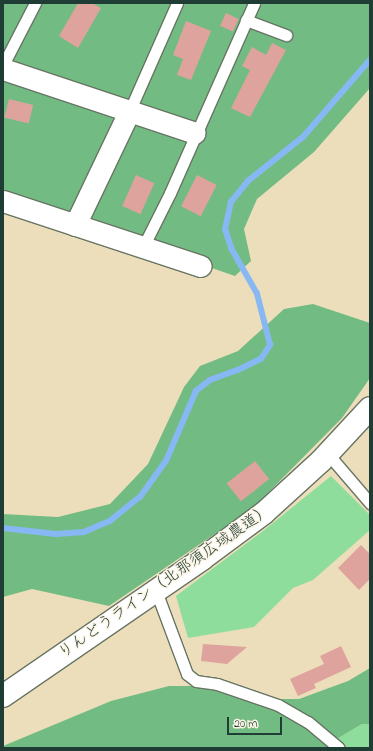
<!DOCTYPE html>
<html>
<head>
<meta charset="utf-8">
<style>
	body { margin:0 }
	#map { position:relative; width:373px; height:751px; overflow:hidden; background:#eddebb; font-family:"Indie Flower","Klee One",sans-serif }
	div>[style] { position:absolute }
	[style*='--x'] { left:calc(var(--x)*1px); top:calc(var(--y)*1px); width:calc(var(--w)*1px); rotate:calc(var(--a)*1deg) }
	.green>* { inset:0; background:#8edd9c }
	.forest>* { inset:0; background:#72bc84 }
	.stream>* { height:5.5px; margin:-2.75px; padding:0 2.75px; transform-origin:2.75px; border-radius:2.75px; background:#88b8f4 }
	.building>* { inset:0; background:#dea39c; transform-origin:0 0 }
	.roads { filter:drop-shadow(1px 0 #677563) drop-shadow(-1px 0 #677563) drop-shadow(0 1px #677563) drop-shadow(0 -1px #677563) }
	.service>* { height:11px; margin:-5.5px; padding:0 5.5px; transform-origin:5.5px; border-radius:5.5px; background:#fff }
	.minor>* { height:21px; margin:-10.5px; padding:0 10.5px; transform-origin:10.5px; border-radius:10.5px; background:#fff }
	.tertiary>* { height:22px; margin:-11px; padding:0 11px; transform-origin:11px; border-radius:11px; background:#fff }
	span { translate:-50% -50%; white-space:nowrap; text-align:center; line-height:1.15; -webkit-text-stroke:3px #fcf5e5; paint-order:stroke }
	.street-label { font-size:16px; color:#1f3d34 }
	.frame { position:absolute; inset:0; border:4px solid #1f3d34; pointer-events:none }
	.scale { position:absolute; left:227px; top:717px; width:55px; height:18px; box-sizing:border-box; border:2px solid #1f3d34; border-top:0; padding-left:5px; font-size:12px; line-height:14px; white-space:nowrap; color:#1f3d34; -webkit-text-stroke:3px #fcf5e5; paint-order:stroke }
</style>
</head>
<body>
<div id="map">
	<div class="green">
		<div style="clip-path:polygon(331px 476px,370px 515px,370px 530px,313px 580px,293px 588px,254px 627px,188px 638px,176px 596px,263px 531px)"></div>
		<div style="clip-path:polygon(362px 724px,370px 724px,370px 748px,331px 748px,330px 743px)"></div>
	</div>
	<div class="forest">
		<div style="clip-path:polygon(3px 3px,370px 3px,370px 88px,314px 152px,257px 199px,244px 229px,251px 261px,235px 276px,3px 196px)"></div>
		<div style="clip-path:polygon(313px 304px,370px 323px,370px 378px,342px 418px,253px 508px,109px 606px,32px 589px,3px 597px,3px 514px,58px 517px,110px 504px,148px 464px,184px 387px,200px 366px,238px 351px,284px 309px)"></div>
		<div style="clip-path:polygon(370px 668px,370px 724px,362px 724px,330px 743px,331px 748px,3px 748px,3px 746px,111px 701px,169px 686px,230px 686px,271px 699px,299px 699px,348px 681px)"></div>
	</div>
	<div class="stream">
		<div style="--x:3;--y:528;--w:53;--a:6.5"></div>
		<div style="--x:56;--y:534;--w:28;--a:-4"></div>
		<div style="--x:84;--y:532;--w:28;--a:-23"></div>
		<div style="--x:110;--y:521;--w:38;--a:-39"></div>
		<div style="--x:140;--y:497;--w:44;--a:-54.2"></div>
		<div style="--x:166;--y:461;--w:76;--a:-66.8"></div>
		<div style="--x:196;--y:391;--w:18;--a:-38"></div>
		<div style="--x:210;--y:380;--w:30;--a:-20"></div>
		<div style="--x:238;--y:370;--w:25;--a:-26"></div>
		<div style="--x:261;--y:359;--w:17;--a:-57"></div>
		<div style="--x:270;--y:345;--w:53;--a:-104.3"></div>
		<div style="--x:257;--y:294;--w:51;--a:-119.6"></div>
		<div style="--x:232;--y:250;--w:21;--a:-109"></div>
		<div style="--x:225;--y:230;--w:29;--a:-78"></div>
		<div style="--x:231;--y:202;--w:27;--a:-51"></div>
		<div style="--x:248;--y:181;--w:70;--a:-38.7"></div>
		<div style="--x:303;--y:137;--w:102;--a:-49"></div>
	</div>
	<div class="building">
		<div style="clip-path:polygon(78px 3px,92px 3px,101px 8px,78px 48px,59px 36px)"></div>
		<div style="left:226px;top:13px;width:14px;height:14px;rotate:25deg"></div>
		<div style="clip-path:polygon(186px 21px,211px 31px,191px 80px,177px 75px,183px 59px,173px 55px)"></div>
		<div style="clip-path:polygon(272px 43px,286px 50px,250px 117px,231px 108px,250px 70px,242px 66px,252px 47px,266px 55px)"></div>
		<div style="left:9px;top:99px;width:25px;height:19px;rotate:14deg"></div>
		<div style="left:136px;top:175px;width:20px;height:34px;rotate:24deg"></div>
		<div style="left:197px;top:175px;width:22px;height:35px;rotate:27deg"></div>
		<div style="left:255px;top:461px;width:23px;height:36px;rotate:52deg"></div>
		<div style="clip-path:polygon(361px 545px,370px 554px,370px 579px,359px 590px,338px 568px)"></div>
		<div style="clip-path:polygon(203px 644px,247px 647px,227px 664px,201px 661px)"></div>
		<div style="clip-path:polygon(341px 646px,351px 667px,314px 684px,316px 688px,298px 696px,290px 679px,324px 664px,320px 656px)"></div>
	</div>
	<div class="roads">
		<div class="service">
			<div style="--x:246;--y:20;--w:43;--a:20.6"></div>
			<div style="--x:3;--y:65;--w:70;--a:-62.7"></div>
			<div style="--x:129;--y:112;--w:119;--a:-66.2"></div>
			<div style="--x:143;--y:247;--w:60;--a:-63.4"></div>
			<div style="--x:170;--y:193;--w:208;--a:-66.1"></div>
			<div style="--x:328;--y:454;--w:65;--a:49.4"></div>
			<div style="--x:156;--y:591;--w:89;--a:69.5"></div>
			<div style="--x:187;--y:674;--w:11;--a:38"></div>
			<div style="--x:196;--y:681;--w:21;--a:8"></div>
			<div style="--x:217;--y:684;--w:65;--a:19"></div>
			<div style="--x:278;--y:705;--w:34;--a:30"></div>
			<div style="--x:308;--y:722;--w:40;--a:40"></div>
		</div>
		<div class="minor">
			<div style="--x:3;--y:69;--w:202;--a:18.4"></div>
			<div style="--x:3;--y:201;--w:208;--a:18.2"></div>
			<div style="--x:75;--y:225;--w:125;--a:-64.5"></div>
		</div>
		<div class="tertiary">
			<div style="--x:3;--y:696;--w:242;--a:-34.5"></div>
			<div style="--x:202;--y:559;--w:77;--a:-36.6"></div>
			<div style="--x:264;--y:513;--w:77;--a:-42.4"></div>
			<div style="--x:321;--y:461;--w:72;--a:-47.2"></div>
		</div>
	</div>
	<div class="street-label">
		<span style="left:165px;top:582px;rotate:-35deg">りんどうライン（北那須広域農道）</span>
	</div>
	<div class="frame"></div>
	<div class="scale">20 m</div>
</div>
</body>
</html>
